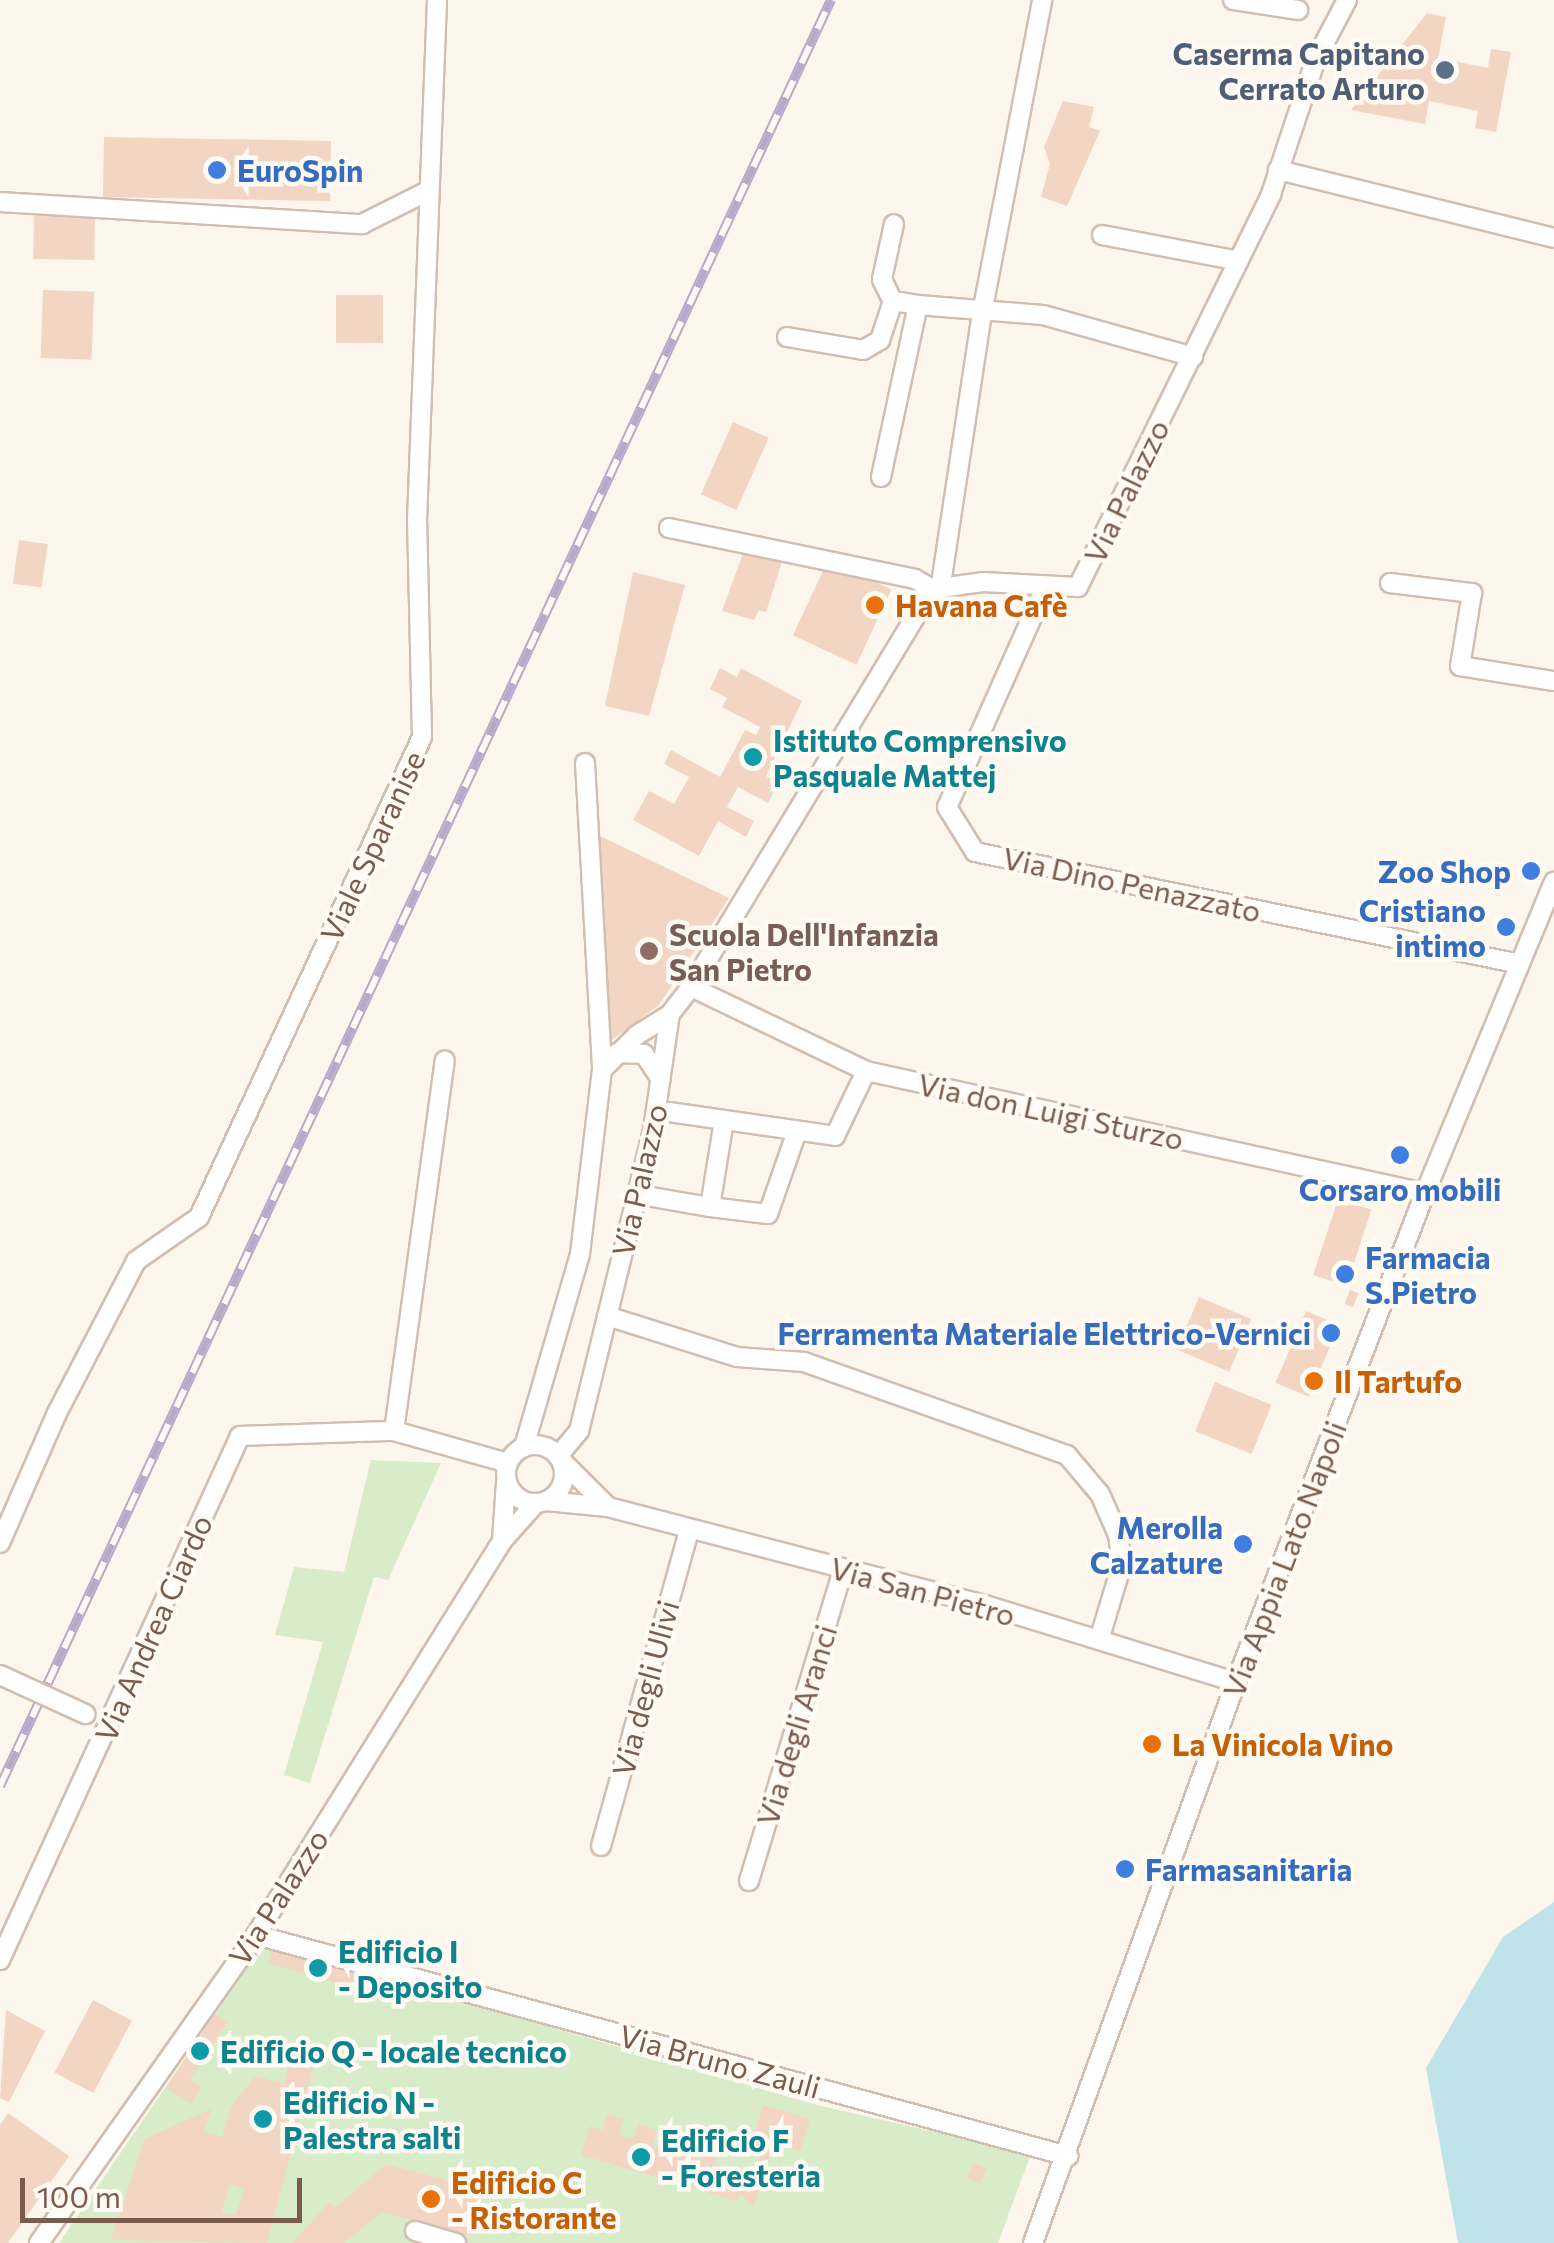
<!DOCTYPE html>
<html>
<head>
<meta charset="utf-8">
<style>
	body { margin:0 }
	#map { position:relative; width:1554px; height:2243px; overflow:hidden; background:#fdf6ec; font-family:Commissioner,sans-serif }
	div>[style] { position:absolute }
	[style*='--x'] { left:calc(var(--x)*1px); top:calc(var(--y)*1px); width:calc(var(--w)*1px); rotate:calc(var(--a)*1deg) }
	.green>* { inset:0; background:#d8ecc9 }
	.water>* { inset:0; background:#bfe3e8 }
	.building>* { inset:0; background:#f3d5c3; transform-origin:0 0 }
	.roads { filter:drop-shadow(2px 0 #d1beb0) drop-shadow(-2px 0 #d1beb0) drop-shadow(0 2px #d1beb0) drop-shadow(0 -2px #d1beb0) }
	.minor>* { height:18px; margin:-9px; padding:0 9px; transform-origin:9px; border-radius:9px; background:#fff }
	.minor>.ring { margin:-9px; padding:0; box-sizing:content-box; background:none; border:18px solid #fff; border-radius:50% }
	.rail>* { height:10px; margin-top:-5px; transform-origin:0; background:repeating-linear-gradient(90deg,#fffaf3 0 19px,#b9a8c9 0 38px); box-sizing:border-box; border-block:2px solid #b9a8c9 }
	.bridges { filter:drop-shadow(2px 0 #d1beb0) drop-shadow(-2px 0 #d1beb0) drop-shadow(0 2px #d1beb0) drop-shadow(0 -2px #d1beb0) }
	.minor-bridge>* { height:18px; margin:-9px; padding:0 9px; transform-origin:9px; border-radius:9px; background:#fff }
	.dots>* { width:28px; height:28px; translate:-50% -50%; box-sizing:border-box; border:5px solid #fffaf3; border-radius:50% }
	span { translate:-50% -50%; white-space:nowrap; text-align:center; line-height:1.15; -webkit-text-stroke:9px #fffaf3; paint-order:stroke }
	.service-label { font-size:30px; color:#4e5e75; font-weight:700 }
	.right { translate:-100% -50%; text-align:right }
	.shop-label { font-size:30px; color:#366cbe; font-weight:700 }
	.left { translate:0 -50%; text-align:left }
	.street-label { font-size:30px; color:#7a5c4d }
	.food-label { font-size:30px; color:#c56008; font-weight:700 }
	.culture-label { font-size:30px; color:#0d838f; font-weight:700 }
	.education-label { font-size:30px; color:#785e54; font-weight:700 }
	.scale { position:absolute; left:20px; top:2178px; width:282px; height:45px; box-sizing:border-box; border:5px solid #7a5c4d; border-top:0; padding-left:12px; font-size:30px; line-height:35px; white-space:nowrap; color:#7a5c4d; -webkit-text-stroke:8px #fffaf3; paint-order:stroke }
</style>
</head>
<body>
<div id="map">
	<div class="green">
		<div style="clip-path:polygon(371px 1460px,441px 1463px,388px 1580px,374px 1577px,310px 1783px,284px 1775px,323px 1642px,275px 1635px,294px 1567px,344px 1572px)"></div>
		<div style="clip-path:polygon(264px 1943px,817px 2105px,1031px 2154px,998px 2243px,59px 2243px)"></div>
	</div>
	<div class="water">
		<div style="clip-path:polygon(1554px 1902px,1554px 2243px,1458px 2243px,1426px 2068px,1503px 1937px)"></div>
	</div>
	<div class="building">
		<div style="clip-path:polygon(1427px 13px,1446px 17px,1438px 58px,1488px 68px,1491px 49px,1511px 52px,1496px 132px,1475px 128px,1478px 111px,1429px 101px,1425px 124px,1351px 110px)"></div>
		<div style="clip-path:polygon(1063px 101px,1094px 107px,1089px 127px,1100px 131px,1067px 206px,1041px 197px,1050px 164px,1044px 147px)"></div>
		<div style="left:104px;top:137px;width:227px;height:60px;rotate:1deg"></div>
		<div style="left:34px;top:216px;width:61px;height:43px;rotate:1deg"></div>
		<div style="left:43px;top:290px;width:51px;height:68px;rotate:2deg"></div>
		<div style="left:336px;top:295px;width:47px;height:48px"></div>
		<div style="left:733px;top:422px;width:39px;height:79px;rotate:24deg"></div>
		<div style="left:19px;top:540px;width:29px;height:44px;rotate:8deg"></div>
		<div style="clip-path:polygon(747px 542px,777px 550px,775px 560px,782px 562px,766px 612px,759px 610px,754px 620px,722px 611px)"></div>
		<div style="left:828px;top:560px;width:70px;height:83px;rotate:25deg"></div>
		<div style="clip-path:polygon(633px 572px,685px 585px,649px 716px,605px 706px)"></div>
		<div style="clip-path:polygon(720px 668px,737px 677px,741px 668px,802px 701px,766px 776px,778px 783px,768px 803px,738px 787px,727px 807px,754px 821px,746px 837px,718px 821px,699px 856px,633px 820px,649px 791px,674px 804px,689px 777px,664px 764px,671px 750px,720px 777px,745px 730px,756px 735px,760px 727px,722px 707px,727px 698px,710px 689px)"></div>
		<div style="clip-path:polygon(600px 836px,729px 898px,659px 1005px,609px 1042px)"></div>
		<div style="left:1338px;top:1199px;width:35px;height:80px;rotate:18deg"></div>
		<div style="left:1350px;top:1290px;width:9px;height:15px;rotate:21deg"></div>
		<div style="left:1199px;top:1297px;width:57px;height:57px;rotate:23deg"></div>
		<div style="left:1306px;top:1311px;width:36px;height:78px;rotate:23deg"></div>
		<div style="left:1215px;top:1382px;width:61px;height:53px;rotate:22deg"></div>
		<div style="left:273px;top:1947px;width:99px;height:17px;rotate:16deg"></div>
		<div style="left:93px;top:2000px;width:44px;height:82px;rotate:28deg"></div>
		<div style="clip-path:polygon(6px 2010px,45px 2031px,9px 2102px,0 2098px)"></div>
		<div style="clip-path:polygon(215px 2014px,228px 2022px,190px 2079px,202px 2087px,191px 2104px,166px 2088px)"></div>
		<div style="clip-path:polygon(evenodd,294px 2049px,317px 2055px,267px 2243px,111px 2240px,144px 2139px,211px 2109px,204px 2132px,222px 2137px,232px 2105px,256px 2076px,284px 2084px,294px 2049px,229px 2184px,244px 2189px,236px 2215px,222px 2212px,229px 2184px)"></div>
		<div style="clip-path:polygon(763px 2105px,810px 2119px,800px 2151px,773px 2143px,754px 2207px,739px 2193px,737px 2201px,581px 2155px,590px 2126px,603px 2130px,607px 2114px,624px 2119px,619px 2135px,634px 2139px,638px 2124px,657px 2130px,653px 2145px,667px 2148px,671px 2133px,689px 2138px,684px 2155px,700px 2159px,705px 2144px,719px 2148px,714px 2164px,745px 2174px,741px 2185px,750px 2187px,765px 2138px,754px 2135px)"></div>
		<div style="clip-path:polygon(8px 2113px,69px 2156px,8px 2243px,0 2243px,0 2125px)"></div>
		<div style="left:973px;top:2163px;width:15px;height:16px;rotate:23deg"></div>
		<div style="clip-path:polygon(386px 2164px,467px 2186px,470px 2176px,488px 2181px,473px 2236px,382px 2212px,344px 2243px,292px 2243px,330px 2202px,335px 2208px)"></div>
	</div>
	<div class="roads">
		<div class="minor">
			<div style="--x:1233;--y:0;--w:66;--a:8.7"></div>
			<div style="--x:1278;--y:170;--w:284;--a:13.8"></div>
			<div style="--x:0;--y:202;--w:363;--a:3.5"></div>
			<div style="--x:362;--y:224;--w:74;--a:-26.6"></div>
			<div style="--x:1102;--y:235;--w:139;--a:10.7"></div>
			<div style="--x:893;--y:302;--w:25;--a:-116"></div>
			<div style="--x:882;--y:279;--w:56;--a:-77.7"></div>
			<div style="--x:787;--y:337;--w:77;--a:9.7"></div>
			<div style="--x:863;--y:350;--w:20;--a:-30"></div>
			<div style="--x:880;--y:340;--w:41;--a:-71.6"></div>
			<div style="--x:893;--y:301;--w:25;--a:9"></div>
			<div style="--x:881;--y:477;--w:176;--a:-77.9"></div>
			<div style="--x:918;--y:305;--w:125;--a:4.6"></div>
			<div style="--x:1043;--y:315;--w:156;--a:15.6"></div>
			<div style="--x:669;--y:528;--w:251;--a:11.7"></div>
			<div style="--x:915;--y:579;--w:20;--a:30"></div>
			<div style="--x:1390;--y:583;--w:83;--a:7"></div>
			<div style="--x:1472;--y:593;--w:74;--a:99.3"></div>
			<div style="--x:1460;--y:666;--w:95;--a:9.1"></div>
			<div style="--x:941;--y:584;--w:274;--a:-81.4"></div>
			<div style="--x:982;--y:313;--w:319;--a:-79.1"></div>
			<div style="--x:1046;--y:586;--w:242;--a:114.1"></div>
			<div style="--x:947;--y:807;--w:53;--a:58.1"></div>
			<div style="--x:975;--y:852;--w:556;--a:11.61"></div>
			<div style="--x:585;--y:763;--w:307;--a:86.8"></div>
			<div style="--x:691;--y:987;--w:194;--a:25.6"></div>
			<div style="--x:866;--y:1071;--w:572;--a:12.31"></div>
			<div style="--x:617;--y:1053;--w:27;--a:2"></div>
			<div style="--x:644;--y:1054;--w:30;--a:56"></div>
			<div style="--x:669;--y:1112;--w:168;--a:8.2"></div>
			<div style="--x:835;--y:1136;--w:72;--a:-64.5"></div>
			<div style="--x:652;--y:1197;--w:59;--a:9.8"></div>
			<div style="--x:710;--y:1207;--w:87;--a:-80.8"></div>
			<div style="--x:710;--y:1207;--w:58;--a:6.9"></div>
			<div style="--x:768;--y:1214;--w:85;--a:-70.7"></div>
			<div style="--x:607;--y:1316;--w:136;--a:17.5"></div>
			<div style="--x:737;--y:1357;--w:67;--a:4.3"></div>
			<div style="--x:804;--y:1362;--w:279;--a:19.5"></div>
			<div style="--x:1067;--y:1455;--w:51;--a:49.8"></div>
			<div style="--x:1100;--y:1494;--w:45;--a:66.3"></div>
			<div style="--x:1118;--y:1535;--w:29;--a:82"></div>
			<div style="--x:1122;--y:1564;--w:79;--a:106.8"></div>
			<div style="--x:394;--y:1431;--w:118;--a:15.7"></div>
			<div class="ring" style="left:506px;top:1445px;width:40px;height:40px"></div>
			<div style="--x:524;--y:1447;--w:201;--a:-73.8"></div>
			<div style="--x:580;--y:1254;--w:185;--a:-83.2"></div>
			<div style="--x:602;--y:1070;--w:49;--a:-45"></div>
			<div style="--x:637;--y:1035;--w:39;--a:-32"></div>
			<div style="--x:670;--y:1014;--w:34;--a:-52"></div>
			<div style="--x:691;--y:987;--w:465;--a:-58.8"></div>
			<div style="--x:932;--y:589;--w:51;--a:-7.8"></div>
			<div style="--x:983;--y:582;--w:95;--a:3"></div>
			<div style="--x:1078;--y:587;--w:438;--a:-63.8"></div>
			<div style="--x:1271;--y:194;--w:142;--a:-71.6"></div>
			<div style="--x:1316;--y:59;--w:67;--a:-62.3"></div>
			<div style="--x:558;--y:1456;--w:33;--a:-50"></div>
			<div style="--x:579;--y:1431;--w:310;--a:-76.2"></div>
			<div style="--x:653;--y:1130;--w:117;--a:-81.7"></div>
			<div style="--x:562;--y:1461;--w:65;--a:45"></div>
			<div style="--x:546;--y:1501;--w:62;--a:5.5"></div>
			<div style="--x:608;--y:1507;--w:390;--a:14.6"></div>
			<div style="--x:985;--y:1605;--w:263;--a:17.1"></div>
			<div style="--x:502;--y:1541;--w:59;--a:-86.1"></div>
			<div style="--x:0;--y:1543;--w:142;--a:-66.3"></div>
			<div style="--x:57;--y:1413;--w:171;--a:-62.5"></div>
			<div style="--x:136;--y:1261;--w:77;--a:-34.9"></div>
			<div style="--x:199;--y:1217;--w:529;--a:-65.08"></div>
			<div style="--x:422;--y:737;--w:216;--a:-91.3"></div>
			<div style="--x:417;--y:521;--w:521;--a:-87.8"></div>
			<div style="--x:601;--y:1846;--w:328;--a:-74.4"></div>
			<div style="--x:749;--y:1881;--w:325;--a:-73.2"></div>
			<div style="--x:256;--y:1935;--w:842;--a:15.23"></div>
			<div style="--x:0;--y:1960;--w:576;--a:-65.39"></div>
			<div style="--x:240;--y:1436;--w:154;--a:-1.9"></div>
			<div style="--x:394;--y:1431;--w:374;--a:-82.2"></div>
			<div style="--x:415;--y:2231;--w:43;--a:16.3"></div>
			<div style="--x:39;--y:2243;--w:377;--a:-54.8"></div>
			<div style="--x:256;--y:1935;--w:464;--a:-58"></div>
			<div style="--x:502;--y:1541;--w:51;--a:-48.2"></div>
			<div style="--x:1033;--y:2243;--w:597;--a:-70.11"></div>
			<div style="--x:1236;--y:1682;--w:524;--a:-68.87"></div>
			<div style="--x:1425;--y:1193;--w:337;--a:-67.5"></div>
		</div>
	</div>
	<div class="rail">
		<div style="--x:0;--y:1786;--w:1970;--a:-65.05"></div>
	</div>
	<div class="bridges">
		<div class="minor-bridge">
			<div style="--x:0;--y:1675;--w:94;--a:24.6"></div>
		</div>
	</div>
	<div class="dots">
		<div style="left:1445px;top:70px;background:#5c6f8a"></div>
		<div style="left:217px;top:170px;background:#3f7fe0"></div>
		<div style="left:875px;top:605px;background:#e8710a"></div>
		<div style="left:753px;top:757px;background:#0f9aa8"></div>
		<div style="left:1531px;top:871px;background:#3f7fe0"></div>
		<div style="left:1506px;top:927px;background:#3f7fe0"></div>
		<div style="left:649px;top:951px;background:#8d6e63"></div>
		<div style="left:1400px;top:1155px;background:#3f7fe0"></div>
		<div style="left:1345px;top:1274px;background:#3f7fe0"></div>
		<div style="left:1331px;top:1333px;background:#3f7fe0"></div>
		<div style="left:1314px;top:1381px;background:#e8710a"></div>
		<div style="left:1243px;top:1544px;background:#3f7fe0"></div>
		<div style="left:1152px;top:1744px;background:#e8710a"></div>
		<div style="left:1125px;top:1869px;background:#3f7fe0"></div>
		<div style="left:318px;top:1968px;background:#0f9aa8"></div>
		<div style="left:200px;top:2051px;background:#0f9aa8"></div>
		<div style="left:263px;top:2119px;background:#0f9aa8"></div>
		<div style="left:641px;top:2157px;background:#0f9aa8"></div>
		<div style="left:431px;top:2199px;background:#e8710a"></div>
	</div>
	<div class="service-label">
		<span class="right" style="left:1425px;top:70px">Caserma Capitano<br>Cerrato Arturo</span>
	</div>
	<div class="shop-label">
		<span class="left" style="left:237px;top:170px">EuroSpin</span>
		<span class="right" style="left:1511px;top:871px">Zoo Shop</span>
		<span class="right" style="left:1486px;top:927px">Cristiano<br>intimo</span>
		<span style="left:1400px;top:1189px">Corsaro mobili</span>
		<span class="left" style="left:1365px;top:1274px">Farmacia<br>S.Pietro</span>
		<span class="right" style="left:1311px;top:1333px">Ferramenta Materiale Elettrico-Vernici</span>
		<span class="right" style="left:1223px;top:1544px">Merolla<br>Calzature</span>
		<span class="left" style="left:1145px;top:1869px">Farmasanitaria</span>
	</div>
	<div class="street-label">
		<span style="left:1126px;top:491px;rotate:-64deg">Via Palazzo</span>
		<span style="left:372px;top:846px;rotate:-65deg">Viale Sparanise</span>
		<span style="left:1132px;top:884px;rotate:12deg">Via Dino Penazzato</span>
		<span style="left:1051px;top:1111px;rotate:12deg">Via don Luigi Sturzo</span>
		<span style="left:639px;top:1180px;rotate:-77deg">Via Palazzo</span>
		<span style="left:1284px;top:1559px;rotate:-69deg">Via Appia Lato Napoli</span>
		<span style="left:923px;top:1591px;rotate:15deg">Via San Pietro</span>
		<span style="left:153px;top:1628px;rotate:-66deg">Via Andrea Ciardo</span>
		<span style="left:645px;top:1688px;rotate:-75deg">Via degli Ulivi</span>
		<span style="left:796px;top:1725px;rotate:-73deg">Via degli Aranci</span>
		<span style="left:278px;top:1897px;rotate:-57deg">Via Palazzo</span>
		<span style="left:720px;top:2061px;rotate:15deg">Via Bruno Zauli</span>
	</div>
	<div class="food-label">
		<span class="left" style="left:895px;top:605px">Havana Cafè</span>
		<span class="left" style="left:1334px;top:1381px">Il Tartufo</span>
		<span class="left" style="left:1172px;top:1744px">La Vinicola Vino</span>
		<span class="left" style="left:451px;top:2199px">Edificio C<br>- Ristorante</span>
	</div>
	<div class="culture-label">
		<span class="left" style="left:773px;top:757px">Istituto Comprensivo<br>Pasquale Mattej</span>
		<span class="left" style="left:338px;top:1968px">Edificio I<br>- Deposito</span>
		<span class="left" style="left:220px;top:2051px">Edificio Q - locale tecnico</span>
		<span class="left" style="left:283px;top:2119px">Edificio N -<br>Palestra salti</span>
		<span class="left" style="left:661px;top:2157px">Edificio F<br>- Foresteria</span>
	</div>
	<div class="education-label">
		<span class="left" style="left:669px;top:951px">Scuola Dell'Infanzia<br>San Pietro</span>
	</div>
	<div class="scale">100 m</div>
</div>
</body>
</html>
